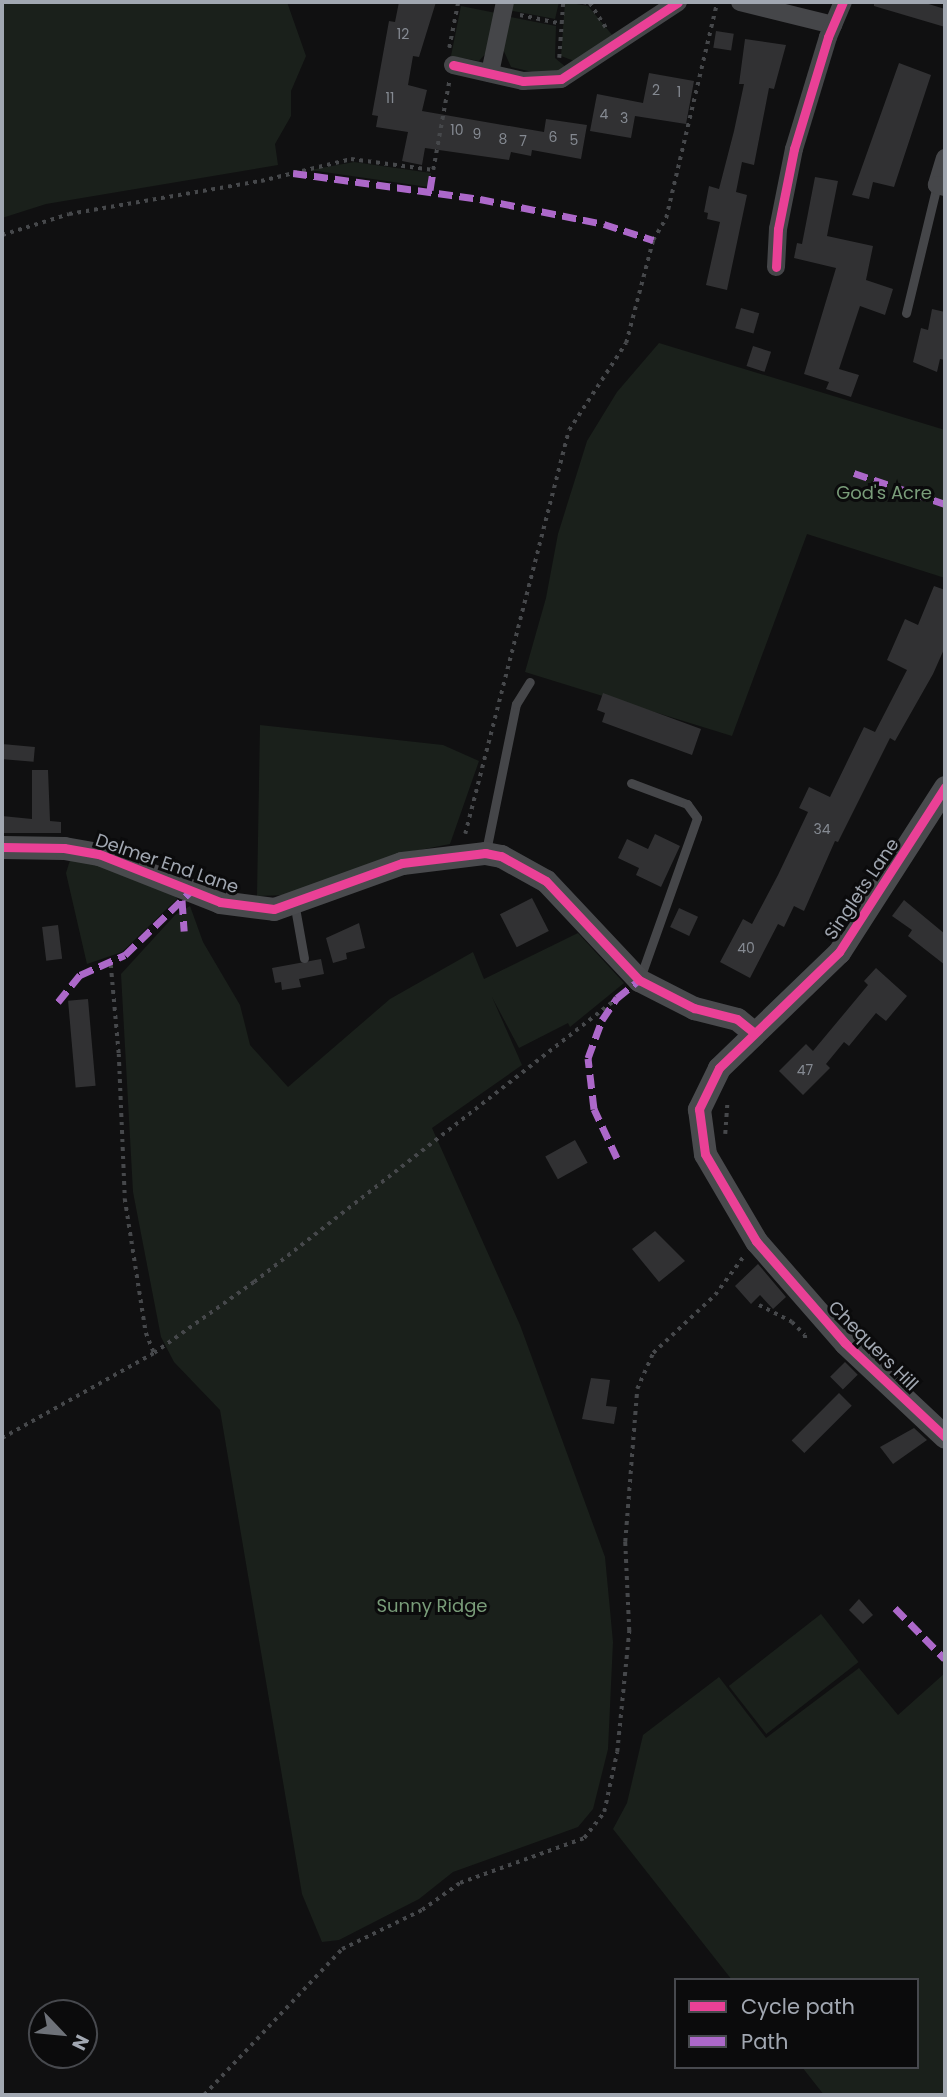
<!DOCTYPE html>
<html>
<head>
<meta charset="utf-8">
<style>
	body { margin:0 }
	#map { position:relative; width:947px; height:2097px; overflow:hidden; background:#101011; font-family:Poppins,sans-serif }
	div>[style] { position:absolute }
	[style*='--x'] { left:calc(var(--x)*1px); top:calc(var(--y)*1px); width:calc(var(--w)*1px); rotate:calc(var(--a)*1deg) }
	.green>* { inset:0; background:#1a201b; transform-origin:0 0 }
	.building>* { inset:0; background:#313133; transform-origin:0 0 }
	.path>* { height:3.5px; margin-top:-1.75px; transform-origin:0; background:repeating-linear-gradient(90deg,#46484b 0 3.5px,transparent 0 8.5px) }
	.lane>* { height:9px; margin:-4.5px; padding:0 4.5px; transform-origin:4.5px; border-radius:4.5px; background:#454649 }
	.street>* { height:18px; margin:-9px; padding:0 9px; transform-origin:9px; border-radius:9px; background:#454649 }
	.secondary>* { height:23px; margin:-11.5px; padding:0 11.5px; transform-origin:11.5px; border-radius:11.5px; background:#494a4d }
	.quiet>* { height:7px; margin-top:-3.5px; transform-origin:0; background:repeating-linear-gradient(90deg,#ac68c9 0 14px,transparent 0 21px) }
	.cycleway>* { height:9px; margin:-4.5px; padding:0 4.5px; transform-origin:4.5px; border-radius:4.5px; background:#ea4096 }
	span { translate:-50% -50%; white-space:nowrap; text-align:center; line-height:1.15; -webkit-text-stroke:6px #0b0b0c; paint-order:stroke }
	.number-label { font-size:14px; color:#858a92 }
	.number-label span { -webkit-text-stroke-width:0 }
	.park-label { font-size:18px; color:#799c79 }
	.street-label { font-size:18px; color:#a1a7b1 }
	.frame { position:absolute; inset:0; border:4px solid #a1a7b1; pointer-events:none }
	.legend { position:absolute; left:674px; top:1978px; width:245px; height:91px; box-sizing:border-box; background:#0b0b0c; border:2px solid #47494e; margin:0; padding:9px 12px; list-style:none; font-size:21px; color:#a1a7b1 }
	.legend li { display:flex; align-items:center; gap:14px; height:35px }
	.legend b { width:35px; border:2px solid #47494e }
	.north { position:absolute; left:28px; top:1999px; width:70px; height:70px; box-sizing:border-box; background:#0b0b0c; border:2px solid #47494e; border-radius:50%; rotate:116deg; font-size:19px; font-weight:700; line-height:28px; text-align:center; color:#a1a7b1 }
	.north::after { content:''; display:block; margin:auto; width:24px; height:32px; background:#6e7279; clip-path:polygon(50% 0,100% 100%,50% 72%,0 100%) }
</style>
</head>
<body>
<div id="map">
	<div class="green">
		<div style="clip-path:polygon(2px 2px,287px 2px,306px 56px,291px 91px,291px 116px,275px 144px,278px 165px,46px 204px,2px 218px)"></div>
		<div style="clip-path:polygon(511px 2px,559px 2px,555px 19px,508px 10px)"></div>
		<div style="clip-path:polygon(565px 2px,588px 6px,613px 36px,577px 62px,561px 56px)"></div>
		<div style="clip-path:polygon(461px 6px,496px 13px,488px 51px,479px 61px,451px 56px)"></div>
		<div style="clip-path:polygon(506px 16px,556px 26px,555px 58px,567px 68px,545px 75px,511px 67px,502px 47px)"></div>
		<div style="clip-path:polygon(354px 162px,431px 173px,428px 187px,310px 170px)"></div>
		<div style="clip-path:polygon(659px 343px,945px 430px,945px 578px,807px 534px,732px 736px,525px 672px,546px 598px,558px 534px,587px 441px,617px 392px)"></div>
		<div style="clip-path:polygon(260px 725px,443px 745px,479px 761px,450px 844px,394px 855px,288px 895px,257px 896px)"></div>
		<div style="clip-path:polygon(72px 854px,175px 894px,177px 899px,122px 952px,87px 964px,66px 873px)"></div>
		<div style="clip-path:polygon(190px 906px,203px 942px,240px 1005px,250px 1045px,288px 1087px,390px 999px,473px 952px,484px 979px,578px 933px,624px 983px,570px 1027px,568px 1023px,519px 1048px,492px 997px,522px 1065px,432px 1128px,520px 1325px,605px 1557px,613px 1642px,608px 1749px,593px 1809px,578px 1827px,453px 1872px,419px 1899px,339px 1940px,322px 1942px,302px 1894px,220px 1410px,174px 1362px,161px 1337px,133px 1192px,121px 974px,175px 915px)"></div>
		<div style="left:821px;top:1614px;width:61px;height:117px;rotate:52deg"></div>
		<div style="clip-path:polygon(859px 1668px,898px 1715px,945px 1673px,945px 2095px,824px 2095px,802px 2067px,917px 2067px,917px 1980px,732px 1980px,613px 1829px,627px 1803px,643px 1735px,719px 1677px,766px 1738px)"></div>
	</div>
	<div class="building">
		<div style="clip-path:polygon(399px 2px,436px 2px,419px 57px,413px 56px,408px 85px,427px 90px,422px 111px,544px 132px,546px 119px,587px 125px,581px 159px,532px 150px,531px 156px,511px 152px,509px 160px,425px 148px,422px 165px,402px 161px,408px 132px,376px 127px,378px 116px,372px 115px,389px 21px,395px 22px)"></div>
		<div style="clip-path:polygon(874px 2px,922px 2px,945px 9px,945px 27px,874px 6px)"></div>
		<div style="left:716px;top:31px;width:18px;height:17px;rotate:9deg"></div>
		<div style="clip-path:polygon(745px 39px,786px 45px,774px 89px,769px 88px,754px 165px,742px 162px,736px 192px,747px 195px,727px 290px,706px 285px,720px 222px,707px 219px,708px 213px,704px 212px,709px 186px,719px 189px,734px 131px,744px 84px,739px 84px)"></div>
		<div style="clip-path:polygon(899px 63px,931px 75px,894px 187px,873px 182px,869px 199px,852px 195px)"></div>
		<div style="clip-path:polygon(649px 73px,694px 81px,686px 124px,635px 116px,631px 138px,590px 131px,597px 94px,643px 103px)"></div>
		<div style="clip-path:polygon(815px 177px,838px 181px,827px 236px,873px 246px,866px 280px,893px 289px,885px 315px,860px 306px,839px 369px,859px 375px,851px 397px,826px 389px,829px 382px,804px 374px,836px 268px,794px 258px,797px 243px,802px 244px)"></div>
		<div style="left:741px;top:308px;width:19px;height:21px;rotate:16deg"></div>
		<div style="clip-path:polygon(932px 309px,945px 312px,945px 360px,940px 359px,937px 372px,913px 362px,921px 328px,928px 330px)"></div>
		<div style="left:753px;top:346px;width:19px;height:21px;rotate:18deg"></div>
		<div style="clip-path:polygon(934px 586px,945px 590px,945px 647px,933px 674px,895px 741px,890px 738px,838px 842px,835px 841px,804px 911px,794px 906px,784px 927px,778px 924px,750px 978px,720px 962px,743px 919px,752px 924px,778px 875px,808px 812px,799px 808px,809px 787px,830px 797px,864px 727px,875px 732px,907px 670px,887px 660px,905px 619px,918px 625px)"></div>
		<div style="clip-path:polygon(603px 693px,701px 729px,692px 755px,602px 722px,605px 713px,597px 710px)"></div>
		<div style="left:2px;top:744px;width:33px;height:15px;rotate:5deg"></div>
		<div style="clip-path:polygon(32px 770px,48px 770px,50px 821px,61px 822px,61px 833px,2px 833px,2px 816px,32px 819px)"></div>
		<div style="clip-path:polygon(655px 834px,680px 846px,661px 887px,636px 875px,639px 868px,618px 858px,627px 839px,648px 849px)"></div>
		<div style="left:532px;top:898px;width:37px;height:36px;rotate:63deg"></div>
		<div style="clip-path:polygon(904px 900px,945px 934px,945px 965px,908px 936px,912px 930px,892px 916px)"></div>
		<div style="left:679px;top:908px;width:21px;height:21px;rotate:25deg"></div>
		<div style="clip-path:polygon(359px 923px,365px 948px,346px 953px,347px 959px,333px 963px,326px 938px)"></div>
		<div style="left:58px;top:925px;width:34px;height:16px;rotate:83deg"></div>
		<div style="clip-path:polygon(321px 959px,324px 974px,299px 979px,301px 987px,282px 990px,281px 982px,275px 983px,272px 968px)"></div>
		<div style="clip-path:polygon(876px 968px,907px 996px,886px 1021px,876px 1013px,849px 1046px,844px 1042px,826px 1064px,830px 1068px,803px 1095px,779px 1071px,806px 1044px,813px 1051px,868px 985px,864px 981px)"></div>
		<div style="left:88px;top:999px;width:87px;height:20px;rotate:85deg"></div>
		<div style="left:575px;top:1140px;width:26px;height:34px;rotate:61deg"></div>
		<div style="clip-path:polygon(655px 1231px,685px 1261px,659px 1282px,632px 1249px)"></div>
		<div style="clip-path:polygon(758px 1264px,786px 1297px,773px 1309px,760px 1295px,751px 1304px,735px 1286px)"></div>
		<div style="left:845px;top:1362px;width:18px;height:21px;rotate:45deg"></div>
		<div style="clip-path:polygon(591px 1378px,610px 1380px,606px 1406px,617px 1407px,614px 1424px,582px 1419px)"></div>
		<div style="left:839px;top:1393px;width:18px;height:67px;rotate:45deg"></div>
		<div style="clip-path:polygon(914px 1428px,927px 1440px,893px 1464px,880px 1447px)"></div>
		<div style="clip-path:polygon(859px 1599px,873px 1615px,863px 1624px,849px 1610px)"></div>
	</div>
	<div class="path">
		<div style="--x:583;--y:2;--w:7;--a:8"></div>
		<div style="--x:590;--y:3;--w:30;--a:57"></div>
		<div style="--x:520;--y:15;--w:40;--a:12"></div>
		<div style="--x:449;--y:48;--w:47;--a:-78.9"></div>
		<div style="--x:559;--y:58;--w:56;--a:-85.9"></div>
		<div style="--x:2;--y:235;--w:70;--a:-17.4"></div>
		<div style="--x:69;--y:214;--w:195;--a:-9.8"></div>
		<div style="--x:261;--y:181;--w:93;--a:-13.7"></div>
		<div style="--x:351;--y:159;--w:83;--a:7.6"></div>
		<div style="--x:433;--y:170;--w:89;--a:-79.7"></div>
		<div style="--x:465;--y:834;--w:417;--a:-75.6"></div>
		<div style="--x:569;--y:430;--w:104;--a:-56.8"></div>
		<div style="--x:626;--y:343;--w:106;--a:-75.3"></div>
		<div style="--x:653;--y:240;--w:26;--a:-59"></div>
		<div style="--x:666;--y:218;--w:222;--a:-76.7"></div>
		<div style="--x:111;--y:965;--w:89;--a:84.9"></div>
		<div style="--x:119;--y:1054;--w:145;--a:87.6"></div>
		<div style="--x:125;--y:1199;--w:136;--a:81.1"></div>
		<div style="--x:146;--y:1333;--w:22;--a:68"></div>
		<div style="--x:725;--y:1134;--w:31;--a:-86"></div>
		<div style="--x:759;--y:1305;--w:37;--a:27"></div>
		<div style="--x:792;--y:1322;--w:18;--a:45"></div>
		<div style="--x:805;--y:1335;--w:8;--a:83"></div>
		<div style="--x:2;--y:1438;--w:174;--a:-29.2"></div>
		<div style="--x:154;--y:1353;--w:123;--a:-35.4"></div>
		<div style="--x:254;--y:1282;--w:461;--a:-38"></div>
		<div style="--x:204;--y:2095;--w:201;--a:-46.6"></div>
		<div style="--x:342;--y:1949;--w:89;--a:-26"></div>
		<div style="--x:422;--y:1910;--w:47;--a:-35.4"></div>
		<div style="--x:460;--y:1883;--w:132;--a:-19.9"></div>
		<div style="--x:584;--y:1838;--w:33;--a:-52"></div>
		<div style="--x:604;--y:1812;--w:61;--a:-77.8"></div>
		<div style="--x:617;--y:1752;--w:122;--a:-84.3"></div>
		<div style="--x:629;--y:1631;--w:89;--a:-92.6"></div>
		<div style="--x:625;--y:1542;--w:153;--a:-85.5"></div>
		<div style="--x:637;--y:1389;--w:39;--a:-66"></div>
		<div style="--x:653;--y:1353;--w:85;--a:-43.1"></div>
		<div style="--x:715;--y:1295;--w:49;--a:-53.4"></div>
	</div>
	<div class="lane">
		<div style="--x:906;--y:313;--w:132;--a:-76.4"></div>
		<div style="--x:631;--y:783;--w:60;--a:20.6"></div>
		<div style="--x:687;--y:804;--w:17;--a:54"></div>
		<div style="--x:697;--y:818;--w:170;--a:109.6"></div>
		<div style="--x:486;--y:851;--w:150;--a:-78.5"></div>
		<div style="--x:516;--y:704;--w:26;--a:-58"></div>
		<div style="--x:294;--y:902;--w:57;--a:79.9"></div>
	</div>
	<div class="street">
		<div style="--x:740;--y:2;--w:96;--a:13.9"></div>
		<div style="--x:453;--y:65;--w:72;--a:12.9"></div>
		<div style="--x:523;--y:81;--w:38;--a:-3"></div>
		<div style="--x:561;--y:79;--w:140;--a:-33.3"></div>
		<div style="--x:490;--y:73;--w:73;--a:-78.1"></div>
		<div style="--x:945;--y:158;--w:28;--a:107"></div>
		<div style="--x:937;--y:185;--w:8;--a:14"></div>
		<div style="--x:776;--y:267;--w:38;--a:-87"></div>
		<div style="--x:778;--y:229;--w:82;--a:-78.7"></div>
		<div style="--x:794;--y:149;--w:117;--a:-73.1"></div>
		<div style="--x:828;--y:37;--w:38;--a:-67"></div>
	</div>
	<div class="secondary">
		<div style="--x:945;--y:787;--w:196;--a:122.7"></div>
		<div style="--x:839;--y:952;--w:167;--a:136"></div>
		<div style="--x:719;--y:1068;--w:46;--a:116"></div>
		<div style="--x:699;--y:1109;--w:45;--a:82.4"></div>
		<div style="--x:705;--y:1154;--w:101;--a:59.6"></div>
		<div style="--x:756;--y:1241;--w:135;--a:48.9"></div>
		<div style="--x:845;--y:1343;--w:137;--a:43.2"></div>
		<div style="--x:2;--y:847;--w:62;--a:0.9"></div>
		<div style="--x:64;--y:848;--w:36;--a:10"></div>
		<div style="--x:99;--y:854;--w:130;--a:21.6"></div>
		<div style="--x:220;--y:902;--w:54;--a:7.4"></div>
		<div style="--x:274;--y:909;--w:136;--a:-19.8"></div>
		<div style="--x:402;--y:863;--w:84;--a:-6.9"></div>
		<div style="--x:485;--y:853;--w:16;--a:11"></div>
		<div style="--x:501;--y:856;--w:51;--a:29.1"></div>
		<div style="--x:546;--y:881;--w:136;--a:46.8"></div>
		<div style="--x:639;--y:980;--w:62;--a:27"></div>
		<div style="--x:694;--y:1008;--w:44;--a:14.3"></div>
		<div style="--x:737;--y:1019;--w:22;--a:39"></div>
	</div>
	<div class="quiet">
		<div style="--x:293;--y:173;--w:189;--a:7.9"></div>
		<div style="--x:480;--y:199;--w:126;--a:11.4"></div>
		<div style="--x:604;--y:224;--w:52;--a:18.1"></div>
		<div style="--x:430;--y:190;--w:20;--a:-81"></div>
		<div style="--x:854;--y:473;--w:96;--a:18.8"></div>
		<div style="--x:182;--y:900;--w:31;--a:86"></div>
		<div style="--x:58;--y:1002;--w:35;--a:-51"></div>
		<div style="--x:80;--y:975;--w:49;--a:-24"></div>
		<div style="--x:125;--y:955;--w:92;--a:-44.1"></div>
		<div style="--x:617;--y:1158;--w:54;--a:-115.1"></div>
		<div style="--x:594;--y:1109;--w:51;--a:-96.7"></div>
		<div style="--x:588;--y:1058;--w:40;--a:-69.8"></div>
		<div style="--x:602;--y:1020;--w:27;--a:-56"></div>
		<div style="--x:617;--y:998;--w:28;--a:-39"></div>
		<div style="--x:895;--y:1608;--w:71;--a:45.6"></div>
	</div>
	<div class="cycleway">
		<div style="--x:453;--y:65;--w:72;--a:12.9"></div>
		<div style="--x:523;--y:81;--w:38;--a:-3"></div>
		<div style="--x:561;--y:79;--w:140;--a:-33.3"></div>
		<div style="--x:776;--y:267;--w:38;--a:-87"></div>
		<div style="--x:778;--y:229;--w:82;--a:-78.7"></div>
		<div style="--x:794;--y:149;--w:117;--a:-73.1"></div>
		<div style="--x:828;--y:37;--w:38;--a:-67"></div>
		<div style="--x:945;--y:787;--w:196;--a:122.7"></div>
		<div style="--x:839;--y:952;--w:167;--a:136"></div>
		<div style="--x:719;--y:1068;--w:46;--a:116"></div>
		<div style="--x:699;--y:1109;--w:45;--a:82.4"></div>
		<div style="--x:705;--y:1154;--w:101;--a:59.6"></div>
		<div style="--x:756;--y:1241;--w:135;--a:48.9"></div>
		<div style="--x:845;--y:1343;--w:137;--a:43.2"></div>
		<div style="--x:2;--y:847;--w:62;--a:0.9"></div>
		<div style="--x:64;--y:848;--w:36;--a:10"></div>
		<div style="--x:99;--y:854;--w:130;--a:21.6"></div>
		<div style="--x:220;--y:902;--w:54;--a:7.4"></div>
		<div style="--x:274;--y:909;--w:136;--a:-19.8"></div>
		<div style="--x:402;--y:863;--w:84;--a:-6.9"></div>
		<div style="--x:485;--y:853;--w:16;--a:11"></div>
		<div style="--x:501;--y:856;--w:51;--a:29.1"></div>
		<div style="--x:546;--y:881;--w:136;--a:46.8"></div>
		<div style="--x:639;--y:980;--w:62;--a:27"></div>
		<div style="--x:694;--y:1008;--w:44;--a:14.3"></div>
		<div style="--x:737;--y:1019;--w:22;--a:39"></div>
	</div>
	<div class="number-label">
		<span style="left:403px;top:34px">12</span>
		<span style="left:656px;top:90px">2</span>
		<span style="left:679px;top:92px">1</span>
		<span style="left:390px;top:98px">11</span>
		<span style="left:604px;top:114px">4</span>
		<span style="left:624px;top:118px">3</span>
		<span style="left:457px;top:130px">10</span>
		<span style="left:477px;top:134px">9</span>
		<span style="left:553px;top:137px">6</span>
		<span style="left:503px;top:139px">8</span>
		<span style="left:574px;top:140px">5</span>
		<span style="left:523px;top:141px">7</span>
		<span style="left:822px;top:829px">34</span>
		<span style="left:746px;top:948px">40</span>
		<span style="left:805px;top:1070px">47</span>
	</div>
	<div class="park-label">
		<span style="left:884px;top:493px">God's Acre</span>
		<span style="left:432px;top:1606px">Sunny Ridge</span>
	</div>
	<div class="street-label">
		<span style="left:167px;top:864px;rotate:19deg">Delmer End Lane</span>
		<span style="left:862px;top:889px;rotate:-56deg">Singlets Lane</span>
		<span style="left:873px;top:1346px;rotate:45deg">Chequers Hill</span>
	</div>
	<div class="frame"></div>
	<ul class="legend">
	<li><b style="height:9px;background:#ea4096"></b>Cycle path</li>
	<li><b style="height:9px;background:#ac68c9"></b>Path</li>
	</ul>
	<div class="north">N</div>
</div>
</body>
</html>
